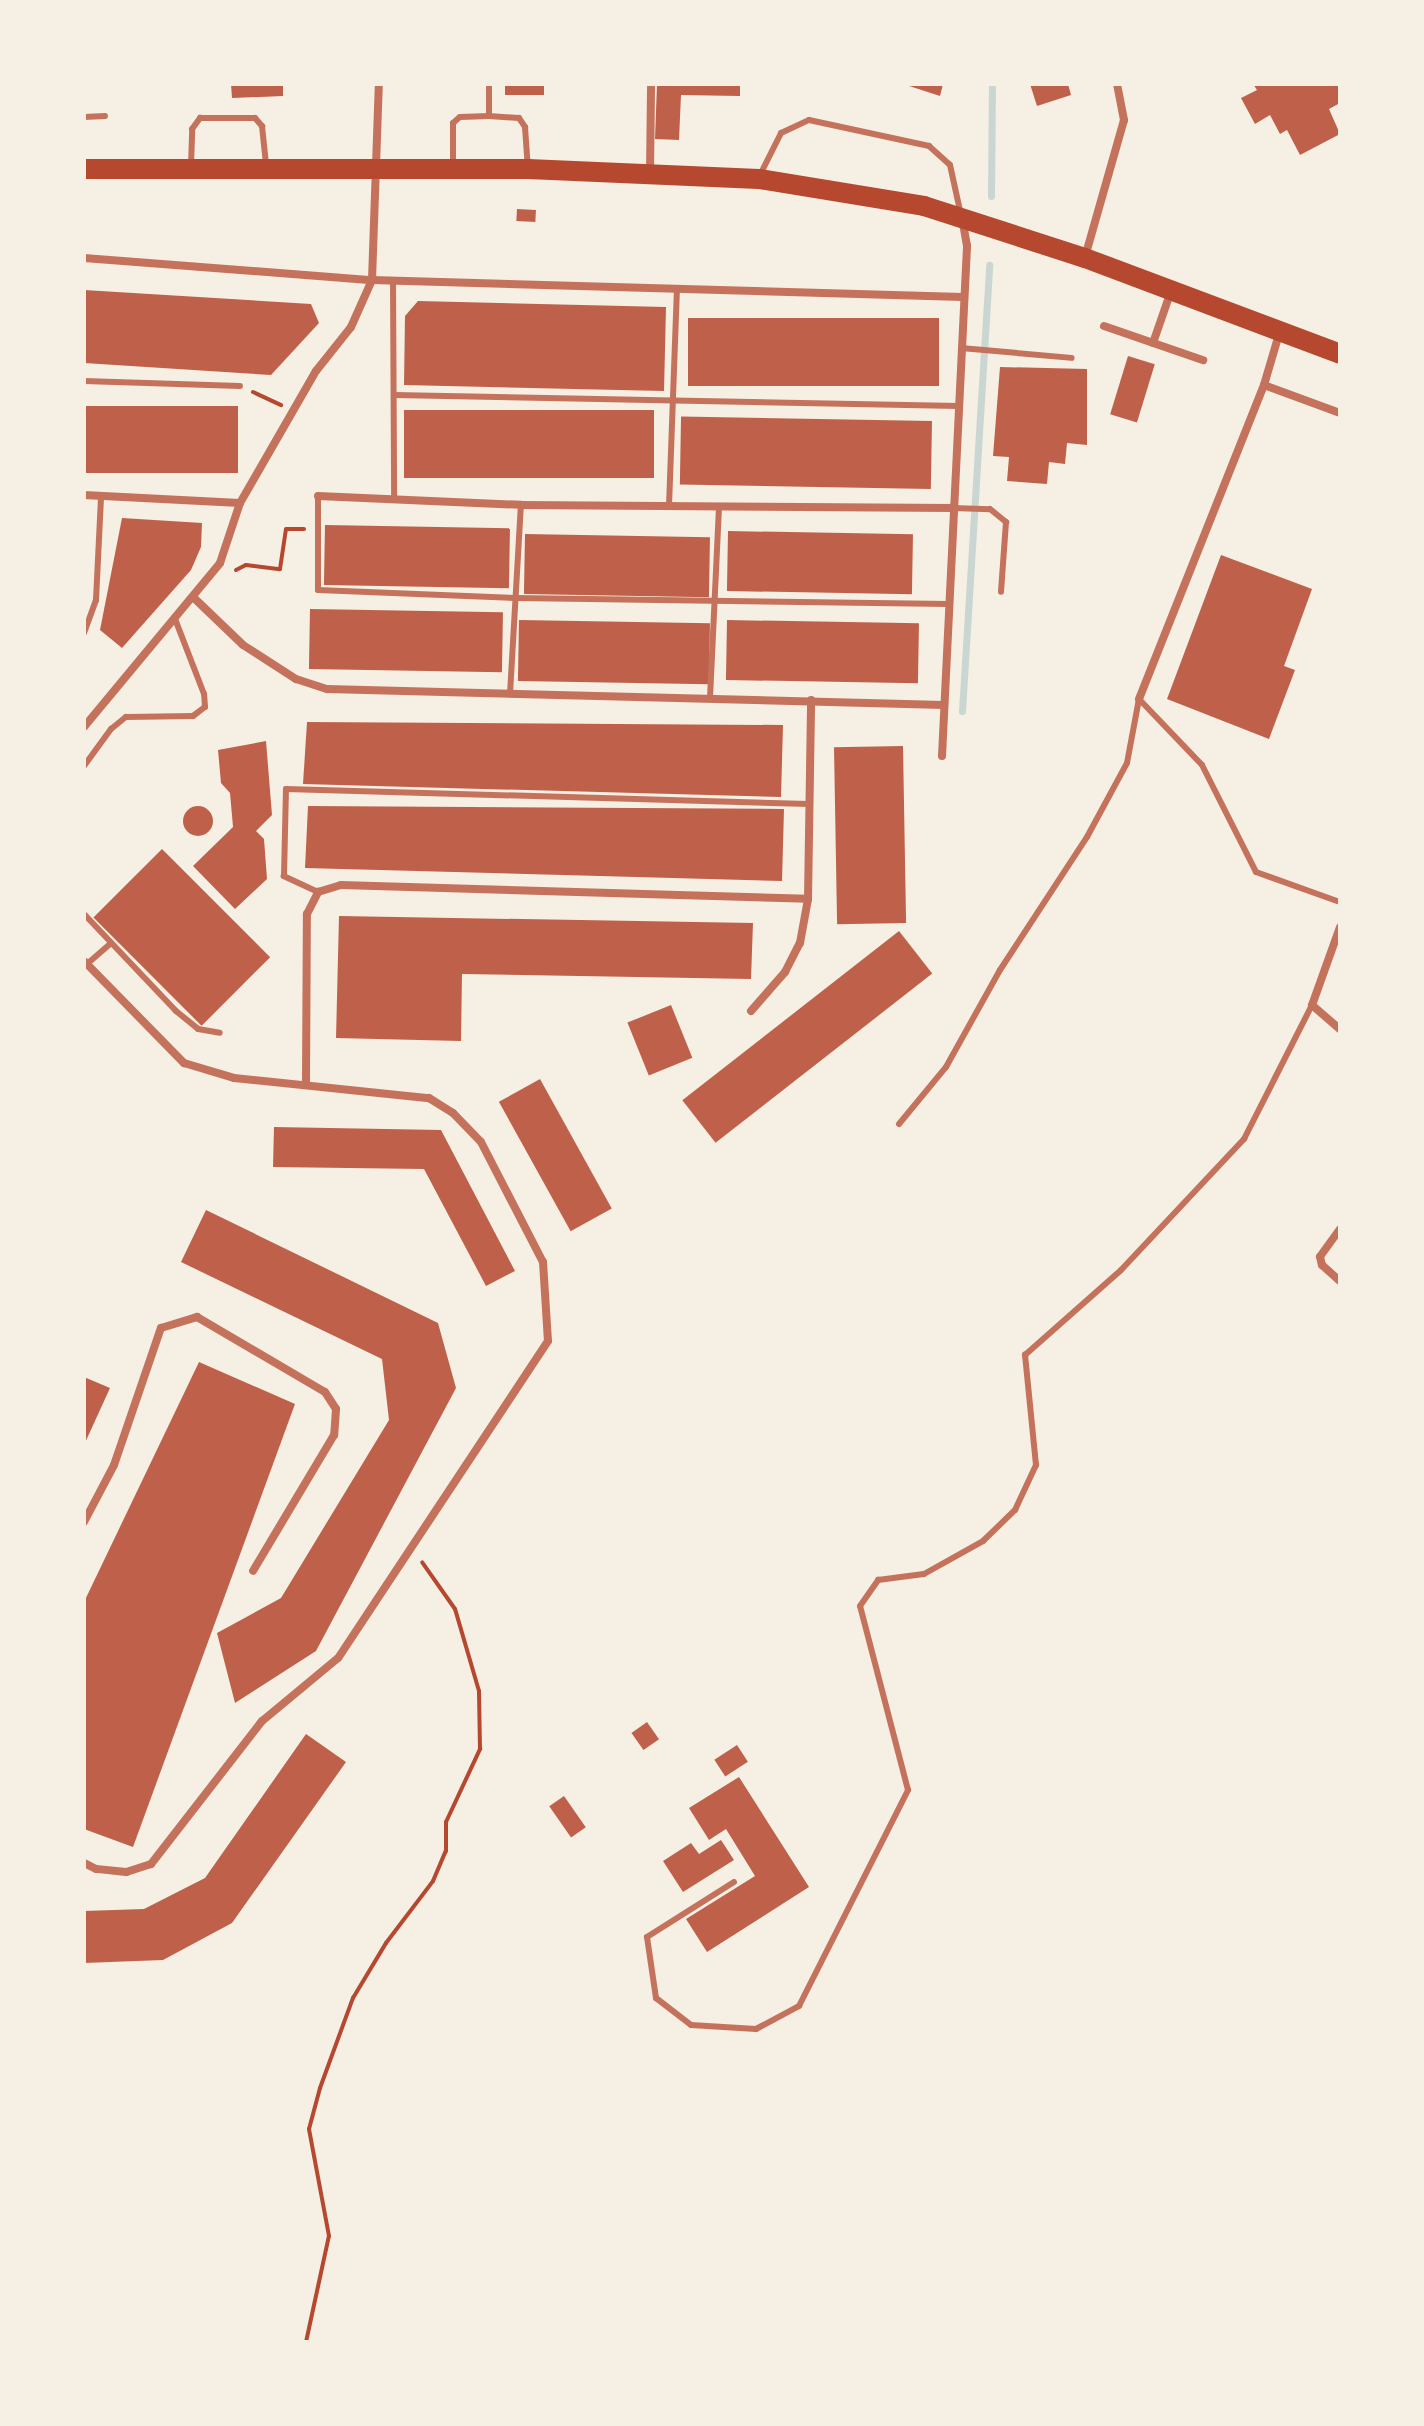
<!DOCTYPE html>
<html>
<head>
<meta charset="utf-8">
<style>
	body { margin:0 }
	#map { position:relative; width:1424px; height:2426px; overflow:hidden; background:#f6efe4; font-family:Arial,sans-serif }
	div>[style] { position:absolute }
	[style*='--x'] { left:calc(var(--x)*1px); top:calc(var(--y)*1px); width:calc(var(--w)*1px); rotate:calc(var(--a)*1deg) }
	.stream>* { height:7px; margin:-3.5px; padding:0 3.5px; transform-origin:3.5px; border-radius:3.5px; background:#c9d6d2 }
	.building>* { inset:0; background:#bf614a; transform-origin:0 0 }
	.round { border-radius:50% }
	.path>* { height:4px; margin:-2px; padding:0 2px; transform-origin:2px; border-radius:2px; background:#b5482f }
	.service>* { height:6px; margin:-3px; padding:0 3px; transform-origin:3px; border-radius:3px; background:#c5725c }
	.minor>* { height:8px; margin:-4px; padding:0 4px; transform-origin:4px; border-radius:4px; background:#c5725c }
	.primary>* { height:20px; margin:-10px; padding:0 10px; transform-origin:10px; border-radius:10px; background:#b5482f }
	span { translate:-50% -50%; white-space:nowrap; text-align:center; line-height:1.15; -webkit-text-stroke:8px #f6efe4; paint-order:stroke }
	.frame { position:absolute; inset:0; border:86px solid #f6efe4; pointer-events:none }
</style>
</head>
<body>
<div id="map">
	<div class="stream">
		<div style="--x:991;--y:196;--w:112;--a:-89.5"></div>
		<div style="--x:962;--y:711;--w:447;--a:-86.5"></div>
	</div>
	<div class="building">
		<div style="clip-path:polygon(231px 84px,283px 84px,283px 96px,232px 98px)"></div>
		<div style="left:505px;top:84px;width:39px;height:11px"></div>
		<div style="clip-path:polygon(657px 84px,740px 84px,740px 96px,681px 95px,679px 140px,655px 139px)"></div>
		<div style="clip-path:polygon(903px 84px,943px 84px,940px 96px)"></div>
		<div style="clip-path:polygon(1030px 84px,1068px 84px,1071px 95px,1037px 106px)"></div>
		<div style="clip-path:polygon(1253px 84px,1340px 84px,1340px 103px,1329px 109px,1340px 134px,1300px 155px,1287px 130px,1280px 134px,1270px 115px,1255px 124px,1241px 98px,1257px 90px)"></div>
		<div style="left:517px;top:209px;width:19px;height:12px;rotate:3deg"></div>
		<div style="clip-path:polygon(84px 290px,311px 304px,319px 323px,271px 375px,84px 363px)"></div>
		<div style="clip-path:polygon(418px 301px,666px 307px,664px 391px,404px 385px,405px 316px)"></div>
		<div style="left:939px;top:318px;width:68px;height:251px;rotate:90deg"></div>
		<div style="left:1128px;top:356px;width:28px;height:61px;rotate:17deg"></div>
		<div style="clip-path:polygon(1000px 367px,1087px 369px,1087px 445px,1067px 443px,1065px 464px,1049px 462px,1047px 484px,1007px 481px,1009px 457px,993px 456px)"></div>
		<div style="left:84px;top:406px;width:154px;height:67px"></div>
		<div style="left:654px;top:410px;width:68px;height:250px;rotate:90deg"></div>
		<div style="left:932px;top:421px;width:68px;height:251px;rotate:91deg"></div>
		<div style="clip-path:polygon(122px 518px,202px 523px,201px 547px,191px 570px,122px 648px,100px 630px)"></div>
		<div style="left:325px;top:525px;width:185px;height:60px;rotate:1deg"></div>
		<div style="left:728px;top:531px;width:185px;height:60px;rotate:1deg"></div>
		<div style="left:525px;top:534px;width:185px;height:60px;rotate:1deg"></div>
		<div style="clip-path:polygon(1221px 555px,1312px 589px,1284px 666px,1295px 670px,1269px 739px,1167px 699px)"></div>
		<div style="left:310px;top:609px;width:193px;height:60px;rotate:1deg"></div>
		<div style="left:519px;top:620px;width:191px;height:61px;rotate:1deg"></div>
		<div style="left:727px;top:620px;width:192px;height:60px;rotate:1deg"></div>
		<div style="clip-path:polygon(307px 722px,783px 725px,781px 797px,303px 784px)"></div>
		<div style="clip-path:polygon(266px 741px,272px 815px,256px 831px,264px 839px,267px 879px,235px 909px,193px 866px,233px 827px,230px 793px,221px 783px,218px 750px)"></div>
		<div style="left:903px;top:746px;width:177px;height:69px;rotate:89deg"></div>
		<div style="clip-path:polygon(308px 806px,784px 809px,782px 881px,305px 868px)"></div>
		<div class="round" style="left:183px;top:806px;width:30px;height:30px"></div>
		<div style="left:162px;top:849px;width:153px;height:97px;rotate:45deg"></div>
		<div style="clip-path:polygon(339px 916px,753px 923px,751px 979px,462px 974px,461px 1041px,336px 1038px)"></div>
		<div style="left:899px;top:931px;width:54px;height:275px;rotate:52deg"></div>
		<div style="left:671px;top:1005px;width:57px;height:47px;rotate:68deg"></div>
		<div style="left:540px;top:1079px;width:148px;height:47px;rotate:61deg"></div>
		<div style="clip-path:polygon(274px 1127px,441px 1130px,515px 1271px,486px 1286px,424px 1169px,273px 1167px)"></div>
		<div style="clip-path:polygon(206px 1210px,438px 1323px,456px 1388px,316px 1651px,235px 1703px,217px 1633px,281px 1598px,389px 1420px,382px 1359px,181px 1262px)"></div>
		<div style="clip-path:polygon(199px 1362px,295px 1404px,133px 1847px,84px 1829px,84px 1602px)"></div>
		<div style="clip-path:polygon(84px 1377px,110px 1388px,84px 1445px)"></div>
		<div style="left:647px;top:1722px;width:21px;height:19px;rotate:55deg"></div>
		<div style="clip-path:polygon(306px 1734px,346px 1762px,232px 1923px,163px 1960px,84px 1963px,84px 1911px,144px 1909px,205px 1878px)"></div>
		<div style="left:737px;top:1745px;width:20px;height:27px;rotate:57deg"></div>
		<div style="clip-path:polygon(739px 1777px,809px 1887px,707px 1952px,686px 1919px,755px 1876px,726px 1829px,709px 1840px,689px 1808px)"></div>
		<div style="left:564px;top:1796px;width:38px;height:18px;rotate:55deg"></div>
		<div style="clip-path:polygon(721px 1840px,734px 1860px,683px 1892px,663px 1861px,691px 1843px,699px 1854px)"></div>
	</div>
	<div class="path">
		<div style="--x:253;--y:392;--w:31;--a:25"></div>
		<div style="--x:236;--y:570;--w:11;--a:-27"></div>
		<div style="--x:246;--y:565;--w:34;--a:7"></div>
		<div style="--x:280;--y:569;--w:40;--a:-81.5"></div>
		<div style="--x:286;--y:529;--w:18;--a:0"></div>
		<div style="--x:306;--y:2342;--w:108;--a:-77.8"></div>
		<div style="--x:329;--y:2236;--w:109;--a:-100.6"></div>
		<div style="--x:309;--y:2129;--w:42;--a:-75"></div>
		<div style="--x:320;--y:2088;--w:96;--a:-69.9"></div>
		<div style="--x:353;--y:1998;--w:64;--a:-59"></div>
		<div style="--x:386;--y:1943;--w:78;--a:-52.8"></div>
		<div style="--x:433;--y:1881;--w:33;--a:-67"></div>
		<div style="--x:446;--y:1851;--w:29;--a:-90"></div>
		<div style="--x:446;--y:1822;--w:81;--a:-65"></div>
		<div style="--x:480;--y:1749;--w:58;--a:-91"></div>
		<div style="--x:479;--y:1691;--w:85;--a:-106.3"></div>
		<div style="--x:455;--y:1609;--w:57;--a:-125.1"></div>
	</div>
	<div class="service">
		<div style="--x:489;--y:84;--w:32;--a:90"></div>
		<div style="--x:489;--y:116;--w:30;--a:4"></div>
		<div style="--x:519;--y:118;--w:11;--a:56"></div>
		<div style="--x:525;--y:127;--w:39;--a:86"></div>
		<div style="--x:84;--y:117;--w:21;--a:-3"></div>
		<div style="--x:191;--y:165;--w:36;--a:-88"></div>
		<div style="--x:192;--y:129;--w:14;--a:-54"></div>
		<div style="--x:200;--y:118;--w:55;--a:0"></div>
		<div style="--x:255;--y:118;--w:11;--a:49"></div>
		<div style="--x:262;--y:126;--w:38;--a:84"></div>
		<div style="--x:453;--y:166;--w:43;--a:-90"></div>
		<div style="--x:453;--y:123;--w:9;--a:-41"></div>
		<div style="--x:460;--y:117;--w:29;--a:-2"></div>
		<div style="--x:760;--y:175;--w:47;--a:-63.4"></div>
		<div style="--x:781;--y:133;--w:31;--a:-25"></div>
		<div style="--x:809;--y:120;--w:123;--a:12.2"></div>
		<div style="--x:929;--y:146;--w:28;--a:42"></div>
		<div style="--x:950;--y:165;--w:51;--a:77.6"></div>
		<div style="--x:393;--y:280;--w:219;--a:89.7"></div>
		<div style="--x:961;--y:348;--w:111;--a:5.1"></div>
		<div style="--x:84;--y:381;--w:156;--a:1.8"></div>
		<div style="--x:394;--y:395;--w:565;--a:1.12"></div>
		<div style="--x:318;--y:496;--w:94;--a:90"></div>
		<div style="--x:318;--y:590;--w:198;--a:2.3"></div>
		<div style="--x:516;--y:598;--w:433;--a:0.8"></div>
		<div style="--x:669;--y:506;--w:218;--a:-87.9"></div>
		<div style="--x:953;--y:508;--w:37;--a:2"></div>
		<div style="--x:990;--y:509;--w:21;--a:39"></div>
		<div style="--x:1006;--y:522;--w:70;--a:94.1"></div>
		<div style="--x:84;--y:633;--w:35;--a:-70"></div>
		<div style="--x:96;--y:600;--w:104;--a:-87.2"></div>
		<div style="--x:510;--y:694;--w:189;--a:-86.7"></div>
		<div style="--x:710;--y:698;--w:191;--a:-87.3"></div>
		<div style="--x:1139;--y:699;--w:91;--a:46.3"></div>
		<div style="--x:1202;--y:765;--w:120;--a:63.2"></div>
		<div style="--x:1256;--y:872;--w:89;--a:19.7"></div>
		<div style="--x:84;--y:766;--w:46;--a:-53.9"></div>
		<div style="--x:111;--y:729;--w:19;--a:-39"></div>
		<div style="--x:126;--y:717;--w:67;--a:-0.9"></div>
		<div style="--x:193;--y:716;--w:15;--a:-37"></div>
		<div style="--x:205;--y:707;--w:13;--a:-94"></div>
		<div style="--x:204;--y:694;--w:80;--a:-111.1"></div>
		<div style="--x:318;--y:892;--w:38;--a:-155"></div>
		<div style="--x:284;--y:876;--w:87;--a:-88.7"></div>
		<div style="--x:286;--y:789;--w:523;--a:1.64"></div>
		<div style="--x:84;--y:914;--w:134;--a:46.5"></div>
		<div style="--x:176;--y:1011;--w:28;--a:39"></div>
		<div style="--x:198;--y:1029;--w:22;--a:10"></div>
		<div style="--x:87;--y:964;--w:32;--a:-41"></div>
		<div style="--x:899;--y:1124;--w:74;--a:-50.5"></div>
		<div style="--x:946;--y:1067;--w:111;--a:-60.9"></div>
		<div style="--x:1000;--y:970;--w:159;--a:-56.8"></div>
		<div style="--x:1087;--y:837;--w:84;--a:-61.6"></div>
		<div style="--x:1127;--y:763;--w:65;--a:-79.4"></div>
		<div style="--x:734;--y:1882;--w:103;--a:147.7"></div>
		<div style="--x:647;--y:1937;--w:62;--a:81.6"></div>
		<div style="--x:656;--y:1998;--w:44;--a:37.6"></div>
		<div style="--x:691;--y:2025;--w:65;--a:3.5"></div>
		<div style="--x:756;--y:2029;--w:49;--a:-28.1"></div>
		<div style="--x:799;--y:2006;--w:242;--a:-63.2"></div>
		<div style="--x:908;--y:1790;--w:190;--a:-104.6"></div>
		<div style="--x:860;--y:1606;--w:32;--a:-55"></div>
		<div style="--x:878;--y:1580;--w:46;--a:-7.4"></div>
		<div style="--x:924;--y:1574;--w:68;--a:-29.2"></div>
		<div style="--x:983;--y:1541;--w:45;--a:-44.1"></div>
		<div style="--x:1015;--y:1510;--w:50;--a:-65"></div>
		<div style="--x:1036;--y:1465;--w:111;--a:-95.7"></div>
		<div style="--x:1025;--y:1355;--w:128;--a:-41.5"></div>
		<div style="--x:1121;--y:1270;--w:180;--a:-46.8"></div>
		<div style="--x:1244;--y:1139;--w:150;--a:-63.1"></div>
	</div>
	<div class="minor">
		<div style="--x:650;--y:172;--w:88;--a:-89.3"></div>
		<div style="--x:1085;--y:257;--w:142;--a:-74.1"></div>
		<div style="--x:1124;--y:120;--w:37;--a:-101"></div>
		<div style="--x:84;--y:258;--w:289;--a:4.4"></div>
		<div style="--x:372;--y:280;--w:591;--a:1.65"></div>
		<div style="--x:1104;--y:326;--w:105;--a:19"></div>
		<div style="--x:1153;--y:343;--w:55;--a:-70.9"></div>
		<div style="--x:1264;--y:385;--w:81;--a:20.2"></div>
		<div style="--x:84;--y:495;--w:156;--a:2.9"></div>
		<div style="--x:318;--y:496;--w:203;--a:2.5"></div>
		<div style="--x:521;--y:505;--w:432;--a:0.4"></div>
		<div style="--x:193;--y:597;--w:69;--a:43.8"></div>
		<div style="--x:243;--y:645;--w:63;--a:32.7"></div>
		<div style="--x:296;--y:679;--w:33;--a:18"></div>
		<div style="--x:327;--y:689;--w:617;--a:1.49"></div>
		<div style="--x:1139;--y:699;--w:338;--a:-68.3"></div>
		<div style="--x:1264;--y:385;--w:53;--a:-73.6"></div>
		<div style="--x:84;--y:727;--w:213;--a:-50.3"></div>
		<div style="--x:220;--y:563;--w:63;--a:-71.6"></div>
		<div style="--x:240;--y:503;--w:152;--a:-60.1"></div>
		<div style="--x:316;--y:371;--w:56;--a:-51.5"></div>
		<div style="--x:351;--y:327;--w:51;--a:-65.9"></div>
		<div style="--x:372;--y:280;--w:196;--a:-88"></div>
		<div style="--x:942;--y:756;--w:511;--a:-87.19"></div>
		<div style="--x:967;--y:246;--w:27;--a:-100"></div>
		<div style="--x:1340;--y:927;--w:83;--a:109.7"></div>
		<div style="--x:1312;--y:1005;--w:37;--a:41"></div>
		<div style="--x:84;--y:961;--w:143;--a:45.6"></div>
		<div style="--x:184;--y:1063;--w:52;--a:16.7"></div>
		<div style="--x:234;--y:1078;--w:196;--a:5.9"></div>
		<div style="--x:429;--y:1098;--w:28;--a:32"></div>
		<div style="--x:453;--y:1113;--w:40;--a:46"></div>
		<div style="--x:481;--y:1142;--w:135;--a:62.7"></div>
		<div style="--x:543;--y:1262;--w:79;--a:86.4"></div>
		<div style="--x:548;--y:1341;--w:380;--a:123.5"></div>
		<div style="--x:338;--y:1658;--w:99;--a:140.3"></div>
		<div style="--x:262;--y:1721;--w:181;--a:127.8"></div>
		<div style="--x:151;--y:1864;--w:26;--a:162"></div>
		<div style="--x:126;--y:1872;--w:30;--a:-174"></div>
		<div style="--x:96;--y:1869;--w:13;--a:-153"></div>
		<div style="--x:751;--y:1011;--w:52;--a:-48.9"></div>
		<div style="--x:785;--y:972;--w:33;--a:-63"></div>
		<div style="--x:800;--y:943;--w:45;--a:-79.7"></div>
		<div style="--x:808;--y:899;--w:199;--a:-89.1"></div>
		<div style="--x:306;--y:1083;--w:169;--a:-89.7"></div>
		<div style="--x:307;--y:914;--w:25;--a:-63"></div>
		<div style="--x:318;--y:892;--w:24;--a:-17"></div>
		<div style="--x:341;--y:885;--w:467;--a:1.7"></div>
		<div style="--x:1340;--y:1229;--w:34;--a:126"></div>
		<div style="--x:1320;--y:1257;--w:8;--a:76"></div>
		<div style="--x:1322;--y:1265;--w:24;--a:42"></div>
		<div style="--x:84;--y:1522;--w:64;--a:-62.2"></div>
		<div style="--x:114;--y:1465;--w:145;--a:-71.1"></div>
		<div style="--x:161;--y:1328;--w:38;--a:-17"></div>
		<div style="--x:197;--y:1317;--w:148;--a:30.4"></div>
		<div style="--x:325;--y:1392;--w:20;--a:57"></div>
		<div style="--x:336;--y:1409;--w:26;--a:94"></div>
		<div style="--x:334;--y:1435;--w:158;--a:120.8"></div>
	</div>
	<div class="primary">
		<div style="--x:84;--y:169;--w:444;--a:0"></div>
		<div style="--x:528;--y:169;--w:231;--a:2.5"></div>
		<div style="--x:759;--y:179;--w:167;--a:9.3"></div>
		<div style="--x:924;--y:206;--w:169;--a:17.9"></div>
		<div style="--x:1085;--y:258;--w:272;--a:20.6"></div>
	</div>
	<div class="frame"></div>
</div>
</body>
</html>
